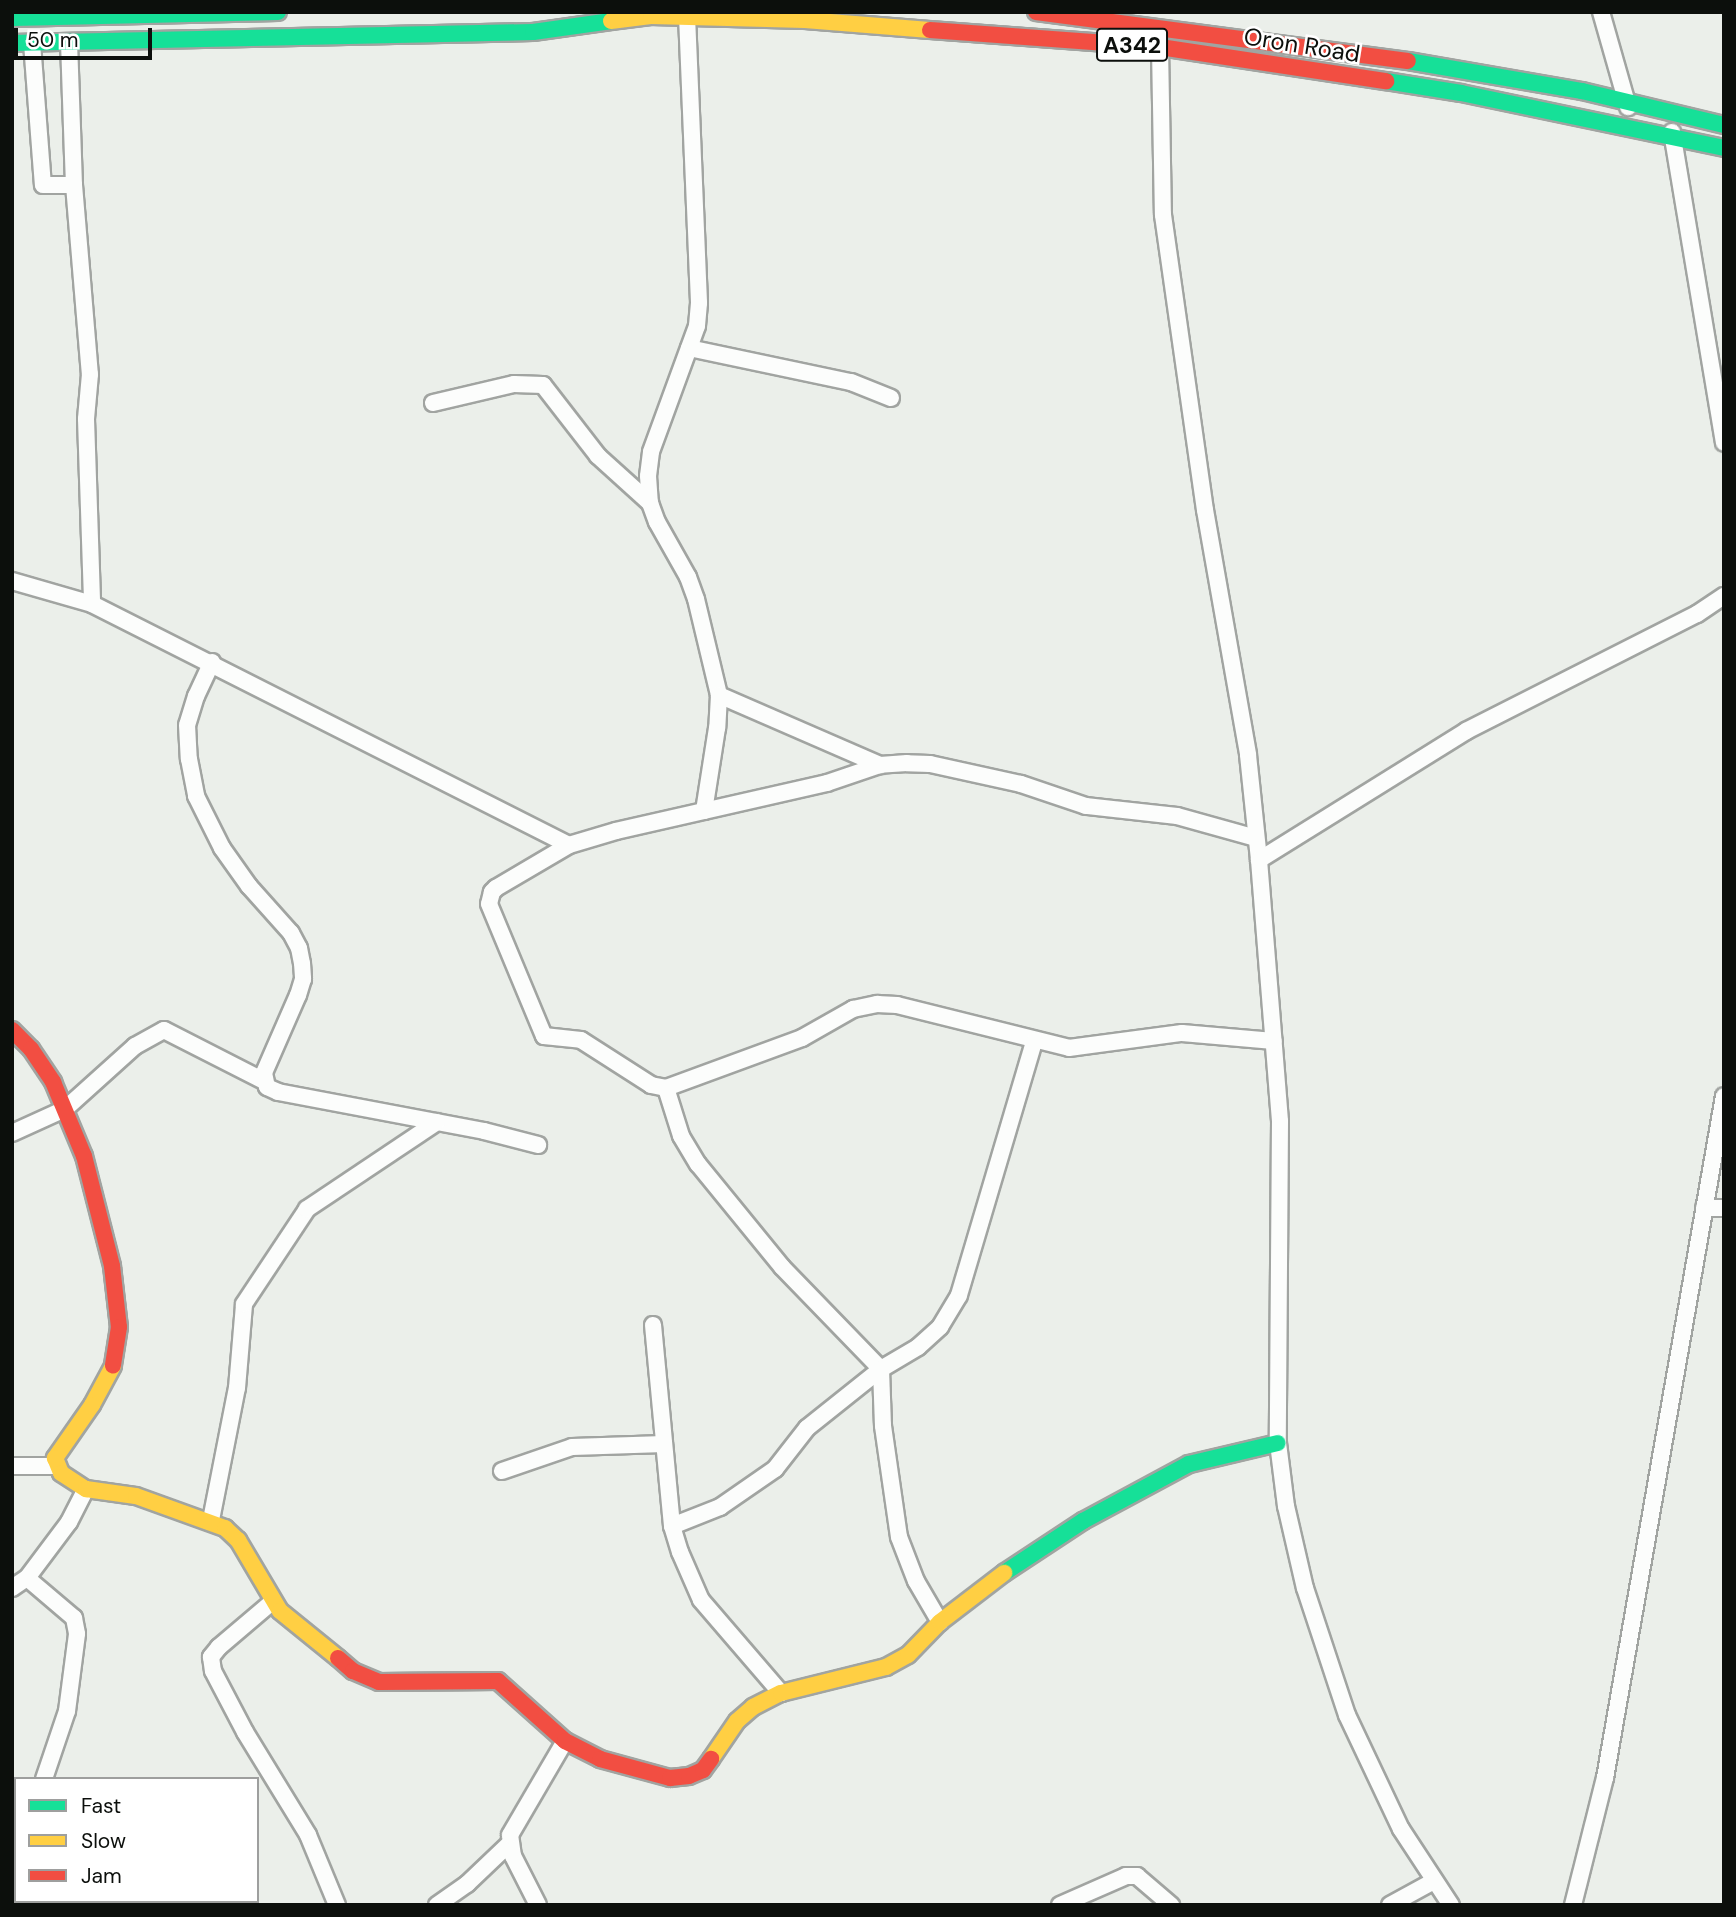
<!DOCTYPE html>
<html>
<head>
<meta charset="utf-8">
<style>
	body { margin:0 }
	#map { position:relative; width:1736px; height:1917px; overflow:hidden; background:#ebefea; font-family:"DM Sans",sans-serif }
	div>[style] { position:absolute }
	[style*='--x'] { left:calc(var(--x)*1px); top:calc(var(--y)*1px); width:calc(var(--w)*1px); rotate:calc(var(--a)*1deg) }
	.roads { filter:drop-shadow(2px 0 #a1a4a1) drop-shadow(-2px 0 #a1a4a1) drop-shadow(0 2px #a1a4a1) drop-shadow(0 -2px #a1a4a1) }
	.street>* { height:16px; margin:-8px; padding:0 8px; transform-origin:8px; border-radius:8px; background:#fcfdfc }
	.fast>* { height:16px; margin:-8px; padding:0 8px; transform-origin:8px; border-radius:8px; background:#16e098 }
	.slow>* { height:16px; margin:-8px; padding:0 8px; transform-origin:8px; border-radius:8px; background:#ffcf43 }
	.jam>* { height:16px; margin:-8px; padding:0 8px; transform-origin:8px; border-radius:8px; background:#f24e42 }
	span { translate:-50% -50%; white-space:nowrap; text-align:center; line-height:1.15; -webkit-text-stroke:5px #fff; paint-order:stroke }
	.shield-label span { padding:2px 5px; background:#fff; border:2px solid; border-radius:5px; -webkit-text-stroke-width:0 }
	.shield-label { font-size:23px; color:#0c0f0c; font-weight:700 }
	.street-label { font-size:24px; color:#0c0f0c }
	.frame { position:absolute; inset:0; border:14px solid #0c0f0c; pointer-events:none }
	.legend { position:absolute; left:14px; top:1777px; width:245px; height:126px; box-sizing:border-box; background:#fff; border:2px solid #9e9f9e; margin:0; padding:9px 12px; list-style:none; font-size:21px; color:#0c0f0c }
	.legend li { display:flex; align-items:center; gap:14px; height:35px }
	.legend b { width:35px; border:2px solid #9e9f9e }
	.scale { position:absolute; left:14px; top:28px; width:138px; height:32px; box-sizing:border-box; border:4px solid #0c0f0c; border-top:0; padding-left:9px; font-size:21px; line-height:24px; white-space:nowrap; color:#0c0f0c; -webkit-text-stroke:5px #fff; paint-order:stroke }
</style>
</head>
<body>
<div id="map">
	<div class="roads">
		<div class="street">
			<div style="--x:1601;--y:12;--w:99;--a:74.1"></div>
			<div style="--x:687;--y:16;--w:287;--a:87.6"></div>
			<div style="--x:699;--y:303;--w:23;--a:95"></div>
			<div style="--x:697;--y:326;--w:134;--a:110.1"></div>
			<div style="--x:651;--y:452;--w:24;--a:97"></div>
			<div style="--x:648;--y:476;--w:27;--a:86"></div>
			<div style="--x:650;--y:503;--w:20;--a:70"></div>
			<div style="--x:657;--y:522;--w:63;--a:60.6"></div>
			<div style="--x:688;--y:577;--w:23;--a:70"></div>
			<div style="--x:696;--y:599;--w:99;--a:76.5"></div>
			<div style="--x:719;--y:695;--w:33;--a:93"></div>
			<div style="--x:717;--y:728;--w:84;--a:98.9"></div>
			<div style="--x:69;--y:42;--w:143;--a:88"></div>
			<div style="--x:74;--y:185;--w:190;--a:85.2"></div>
			<div style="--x:90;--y:374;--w:45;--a:95.1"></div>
			<div style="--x:86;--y:419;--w:185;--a:88.1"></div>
			<div style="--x:32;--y:43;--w:142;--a:85.6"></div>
			<div style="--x:43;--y:185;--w:31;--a:0"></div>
			<div style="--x:1160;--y:47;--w:168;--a:89"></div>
			<div style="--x:1163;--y:215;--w:298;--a:81.9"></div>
			<div style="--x:1205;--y:510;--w:249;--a:80"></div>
			<div style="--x:1248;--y:755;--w:106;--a:84"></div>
			<div style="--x:1259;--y:860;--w:262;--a:85.4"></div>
			<div style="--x:1280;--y:1121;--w:322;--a:90.4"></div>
			<div style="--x:1278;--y:1443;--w:64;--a:82.8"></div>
			<div style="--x:1286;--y:1506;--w:84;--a:77"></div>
			<div style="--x:1305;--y:1588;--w:134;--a:71.7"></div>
			<div style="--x:1347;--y:1715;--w:126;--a:64.7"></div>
			<div style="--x:1401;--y:1829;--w:91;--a:56.7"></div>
			<div style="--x:1672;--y:132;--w:315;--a:80.5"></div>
			<div style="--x:689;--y:348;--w:166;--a:11.9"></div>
			<div style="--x:851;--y:382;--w:43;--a:21.8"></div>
			<div style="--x:433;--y:403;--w:83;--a:-13.2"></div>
			<div style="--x:514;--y:384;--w:29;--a:2"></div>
			<div style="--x:543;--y:385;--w:90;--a:52.2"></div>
			<div style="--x:598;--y:456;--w:70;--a:42.1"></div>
			<div style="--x:12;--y:581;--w:83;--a:16"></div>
			<div style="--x:92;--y:604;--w:534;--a:26.8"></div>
			<div style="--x:212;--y:662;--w:38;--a:115"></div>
			<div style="--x:196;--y:696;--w:30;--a:107"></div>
			<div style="--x:187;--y:725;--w:34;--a:87"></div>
			<div style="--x:189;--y:759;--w:38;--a:79"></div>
			<div style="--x:196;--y:796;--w:58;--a:63.4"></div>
			<div style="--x:222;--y:848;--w:47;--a:54.6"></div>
			<div style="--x:249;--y:886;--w:63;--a:48.2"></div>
			<div style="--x:291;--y:933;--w:17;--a:62"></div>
			<div style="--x:299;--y:948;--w:15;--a:79"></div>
			<div style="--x:302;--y:963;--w:16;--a:86"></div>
			<div style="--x:303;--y:979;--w:17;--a:107"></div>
			<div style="--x:298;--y:995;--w:85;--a:113.6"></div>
			<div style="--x:264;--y:1073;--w:14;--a:78"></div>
			<div style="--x:267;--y:1087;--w:12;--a:24"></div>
			<div style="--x:278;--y:1092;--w:210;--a:10.7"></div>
			<div style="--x:484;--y:1131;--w:56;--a:14.5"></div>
			<div style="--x:719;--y:695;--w:176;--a:23.5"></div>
			<div style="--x:1256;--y:838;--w:82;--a:-164.4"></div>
			<div style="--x:1177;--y:816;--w:92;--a:-173.7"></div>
			<div style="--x:1086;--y:806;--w:69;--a:-161.3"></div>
			<div style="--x:1021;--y:784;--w:93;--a:-167.6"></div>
			<div style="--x:930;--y:764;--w:23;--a:-178"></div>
			<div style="--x:907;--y:763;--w:27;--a:176"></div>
			<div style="--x:880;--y:765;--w:56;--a:161.2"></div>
			<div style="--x:827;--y:783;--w:216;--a:167.2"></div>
			<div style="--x:616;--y:831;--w:49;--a:163.4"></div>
			<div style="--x:569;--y:845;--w:85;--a:149.5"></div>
			<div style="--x:496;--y:888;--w:6;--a:135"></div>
			<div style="--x:492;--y:892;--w:12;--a:104"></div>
			<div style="--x:489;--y:904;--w:143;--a:67.4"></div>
			<div style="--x:544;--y:1036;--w:37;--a:6"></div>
			<div style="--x:581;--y:1040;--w:83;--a:32.7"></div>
			<div style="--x:651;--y:1085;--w:15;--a:11"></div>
			<div style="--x:666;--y:1088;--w:145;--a:-20.2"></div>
			<div style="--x:802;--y:1038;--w:59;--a:-29.6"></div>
			<div style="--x:853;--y:1009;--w:25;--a:-12"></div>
			<div style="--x:877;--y:1004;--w:20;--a:3"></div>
			<div style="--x:897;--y:1005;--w:177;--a:14"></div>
			<div style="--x:1069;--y:1048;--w:114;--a:-7.6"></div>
			<div style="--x:1182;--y:1033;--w:92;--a:5"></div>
			<div style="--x:1259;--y:860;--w:244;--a:-31.9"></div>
			<div style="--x:1466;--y:731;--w:259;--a:-26.9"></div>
			<div style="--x:1697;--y:614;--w:32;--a:-34"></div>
			<div style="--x:666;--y:1088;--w:50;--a:72.6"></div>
			<div style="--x:681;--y:1136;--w:33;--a:59"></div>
			<div style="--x:698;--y:1164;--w:133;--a:50.8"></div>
			<div style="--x:782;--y:1267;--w:142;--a:45.9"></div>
			<div style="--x:881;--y:1369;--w:57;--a:88"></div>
			<div style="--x:883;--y:1426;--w:112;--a:81.8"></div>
			<div style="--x:899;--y:1537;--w:47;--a:68.9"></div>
			<div style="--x:916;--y:1581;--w:48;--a:59.7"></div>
			<div style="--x:12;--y:1133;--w:58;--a:-24.4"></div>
			<div style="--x:65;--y:1109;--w:94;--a:-42"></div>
			<div style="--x:135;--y:1046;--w:33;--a:-29"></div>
			<div style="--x:164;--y:1030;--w:112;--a:27"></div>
			<div style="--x:1704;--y:1208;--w:20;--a:0"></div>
			<div style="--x:653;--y:1325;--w:202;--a:84.6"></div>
			<div style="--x:672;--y:1526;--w:27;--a:73"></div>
			<div style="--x:680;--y:1552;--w:52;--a:66.4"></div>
			<div style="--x:701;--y:1600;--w:123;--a:49.3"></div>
			<div style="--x:12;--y:1466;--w:44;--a:0"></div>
			<div style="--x:502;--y:1471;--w:74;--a:-18.9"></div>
			<div style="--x:572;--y:1447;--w:92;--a:-1.9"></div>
			<div style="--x:211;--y:1520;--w:135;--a:-78.9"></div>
			<div style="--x:237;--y:1388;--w:84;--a:-85.2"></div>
			<div style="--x:244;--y:1304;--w:114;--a:-56.4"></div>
			<div style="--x:307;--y:1209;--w:156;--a:-33.8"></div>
			<div style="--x:672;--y:1526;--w:52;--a:-21.6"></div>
			<div style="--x:720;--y:1507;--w:67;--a:-34.6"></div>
			<div style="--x:775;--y:1469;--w:52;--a:-52"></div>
			<div style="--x:807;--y:1428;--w:95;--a:-38.6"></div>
			<div style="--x:881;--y:1369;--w:43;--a:-30.7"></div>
			<div style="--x:918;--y:1347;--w:30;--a:-42"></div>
			<div style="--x:940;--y:1327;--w:37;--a:-59"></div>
			<div style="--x:959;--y:1295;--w:265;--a:-73.5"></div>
			<div style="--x:27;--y:1578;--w:62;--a:40.4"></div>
			<div style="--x:74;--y:1618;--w:16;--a:79"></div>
			<div style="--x:77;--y:1634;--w:78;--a:97.4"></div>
			<div style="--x:67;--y:1711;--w:72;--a:108.7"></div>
			<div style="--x:12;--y:1588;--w:18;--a:-34"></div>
			<div style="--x:27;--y:1578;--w:70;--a:-53.1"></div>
			<div style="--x:69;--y:1522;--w:37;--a:-63"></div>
			<div style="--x:272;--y:1602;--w:70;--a:139.7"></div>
			<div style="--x:219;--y:1647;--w:13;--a:129"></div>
			<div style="--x:211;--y:1657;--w:14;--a:82"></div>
			<div style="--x:213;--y:1671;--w:69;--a:62.3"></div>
			<div style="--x:245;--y:1732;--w:121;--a:58.5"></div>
			<div style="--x:308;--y:1835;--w:76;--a:67.5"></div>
			<div style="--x:437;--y:1905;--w:37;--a:-35"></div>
			<div style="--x:467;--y:1884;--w:58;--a:-43.6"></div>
			<div style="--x:538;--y:1905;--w:55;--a:-117"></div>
			<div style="--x:513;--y:1856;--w:21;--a:-98"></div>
			<div style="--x:510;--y:1835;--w:109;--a:-59.7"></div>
			<div style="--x:1060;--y:1905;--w:72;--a:-23.7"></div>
			<div style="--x:1126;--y:1876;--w:11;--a:0"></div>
			<div style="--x:1137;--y:1876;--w:45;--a:40.5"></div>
			<div style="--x:1390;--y:1905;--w:50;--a:-28.6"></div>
			<div style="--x:1573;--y:1905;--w:131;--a:-75.9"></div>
			<div style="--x:1605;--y:1778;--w:692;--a:-80.1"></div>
		</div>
		<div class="fast">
			<div style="--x:12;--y:18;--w:266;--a:-1.3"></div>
			<div style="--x:12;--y:43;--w:521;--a:-1.21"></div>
			<div style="--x:533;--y:32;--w:79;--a:-8"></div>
			<div style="--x:1408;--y:61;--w:177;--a:9.8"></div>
			<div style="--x:1582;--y:91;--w:146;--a:13.5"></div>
			<div style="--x:1386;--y:81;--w:76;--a:9.1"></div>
			<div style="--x:1461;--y:93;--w:269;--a:11.8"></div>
			<div style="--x:1004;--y:1573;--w:95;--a:-33.4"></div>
			<div style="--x:1083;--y:1521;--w:120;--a:-28.3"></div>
			<div style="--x:1189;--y:1464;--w:91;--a:-13.3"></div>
		</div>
		<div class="slow">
			<div style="--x:611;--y:21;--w:40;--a:-7.1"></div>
			<div style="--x:651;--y:16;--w:154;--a:1.5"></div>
			<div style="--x:805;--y:20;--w:125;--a:4.6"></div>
			<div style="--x:113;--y:1366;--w:44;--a:118.3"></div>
			<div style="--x:92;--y:1405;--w:65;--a:124.9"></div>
			<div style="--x:55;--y:1458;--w:16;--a:68"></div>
			<div style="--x:61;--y:1473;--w:30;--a:33"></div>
			<div style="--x:86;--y:1489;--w:50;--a:8"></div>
			<div style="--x:136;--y:1496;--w:95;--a:19.8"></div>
			<div style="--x:225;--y:1528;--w:18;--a:43"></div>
			<div style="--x:238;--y:1540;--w:82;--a:59.4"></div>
			<div style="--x:280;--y:1611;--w:75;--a:39"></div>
			<div style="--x:711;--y:1759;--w:46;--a:-55.6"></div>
			<div style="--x:737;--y:1721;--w:21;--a:-41"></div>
			<div style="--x:753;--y:1707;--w:31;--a:-27"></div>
			<div style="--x:781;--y:1693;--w:108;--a:-13.9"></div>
			<div style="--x:886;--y:1667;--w:25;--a:-29"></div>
			<div style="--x:908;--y:1655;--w:46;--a:-45.9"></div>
			<div style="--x:940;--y:1622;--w:81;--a:-37.4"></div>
		</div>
		<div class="jam">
			<div style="--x:1036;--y:12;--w:375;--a:7.5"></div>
			<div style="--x:930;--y:30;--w:231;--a:4.2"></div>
			<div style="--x:1160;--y:47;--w:229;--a:8.6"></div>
			<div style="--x:12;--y:1030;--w:27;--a:45"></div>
			<div style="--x:31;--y:1049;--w:40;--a:56"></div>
			<div style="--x:53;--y:1082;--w:80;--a:67.3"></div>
			<div style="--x:84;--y:1156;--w:114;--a:75.7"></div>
			<div style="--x:112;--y:1266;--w:61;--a:83.5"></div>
			<div style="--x:119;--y:1327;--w:39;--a:99"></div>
			<div style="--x:338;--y:1658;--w:20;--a:41"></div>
			<div style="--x:353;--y:1671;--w:28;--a:23"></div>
			<div style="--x:379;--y:1682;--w:119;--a:-0.5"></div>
			<div style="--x:498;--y:1681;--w:90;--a:41.8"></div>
			<div style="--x:565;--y:1741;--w:39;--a:27"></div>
			<div style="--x:600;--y:1759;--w:73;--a:15.2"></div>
			<div style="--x:670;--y:1778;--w:19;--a:-6"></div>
			<div style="--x:689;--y:1776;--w:15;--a:-23"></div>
			<div style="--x:703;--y:1770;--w:14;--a:-54"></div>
		</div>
	</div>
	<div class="shield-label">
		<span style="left:1132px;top:45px">A342</span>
	</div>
	<div class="street-label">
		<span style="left:1302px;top:45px;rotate:9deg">Oron Road</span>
	</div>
	<div class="frame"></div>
	<ul class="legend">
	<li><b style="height:9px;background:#16e098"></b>Fast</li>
	<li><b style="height:9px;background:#ffcf43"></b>Slow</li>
	<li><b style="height:9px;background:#f24e42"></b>Jam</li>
	</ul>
	<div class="scale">50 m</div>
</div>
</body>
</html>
